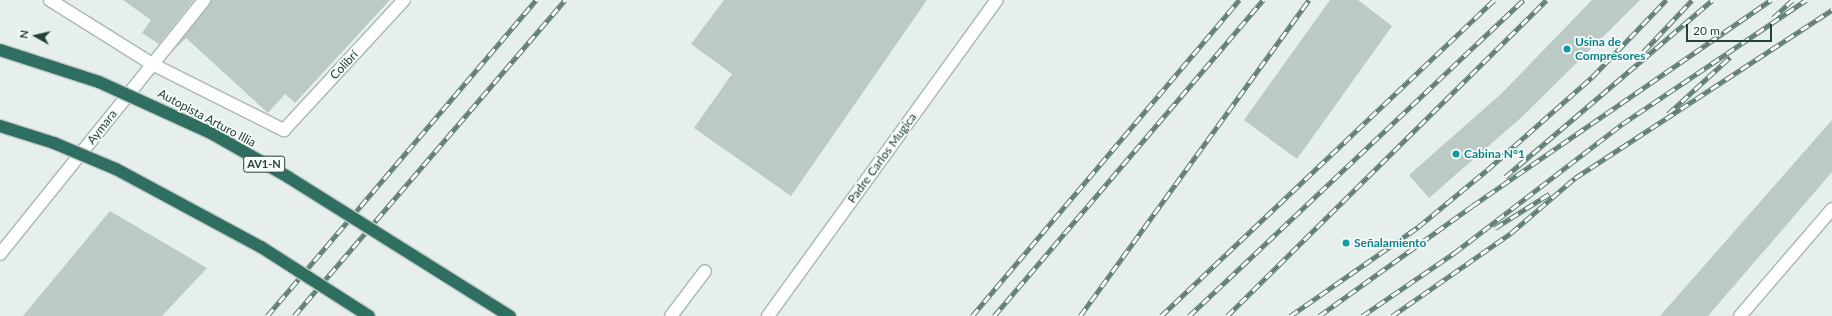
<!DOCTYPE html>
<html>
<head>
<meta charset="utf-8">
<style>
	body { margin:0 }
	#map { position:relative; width:1832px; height:316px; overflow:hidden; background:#e6efeb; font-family:Lato,sans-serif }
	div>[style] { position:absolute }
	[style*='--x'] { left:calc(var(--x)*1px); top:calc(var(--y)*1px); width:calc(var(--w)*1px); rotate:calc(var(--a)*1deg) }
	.building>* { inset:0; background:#bbcac4 }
	.roads { filter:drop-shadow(1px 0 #a8b8b2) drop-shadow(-1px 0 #a8b8b2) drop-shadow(0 1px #a8b8b2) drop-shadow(0 -1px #a8b8b2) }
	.minor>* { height:12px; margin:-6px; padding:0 6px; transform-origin:6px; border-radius:6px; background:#fff }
	.rail>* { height:4.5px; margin-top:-2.25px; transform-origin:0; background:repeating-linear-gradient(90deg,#f7fbf9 0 9px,#5f7d75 0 18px); box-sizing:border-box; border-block:1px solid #5f7d75 }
	.bridges { filter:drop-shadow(1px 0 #c2cac8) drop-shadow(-1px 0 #c2cac8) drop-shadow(0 1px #c2cac8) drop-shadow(0 -1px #c2cac8) }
	.highway-bridge>* { height:12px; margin:-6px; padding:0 6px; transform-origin:6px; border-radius:6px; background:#2f6f62 }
	.dots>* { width:11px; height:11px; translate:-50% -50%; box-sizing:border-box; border:2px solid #f7fbf9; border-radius:50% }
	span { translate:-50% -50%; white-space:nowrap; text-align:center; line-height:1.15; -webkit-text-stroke:3.5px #f7fbf9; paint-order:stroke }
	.shield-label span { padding:1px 3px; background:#f7fbf9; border:1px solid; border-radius:3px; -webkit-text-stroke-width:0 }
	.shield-label { font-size:11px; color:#24423a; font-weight:700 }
	.culture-label { font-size:12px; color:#0d838f; font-weight:700 }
	.left { translate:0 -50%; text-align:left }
	.street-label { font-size:12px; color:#24423a }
	.north { position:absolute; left:16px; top:16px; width:40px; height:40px; -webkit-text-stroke:3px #f7fbf9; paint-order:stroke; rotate:278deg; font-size:11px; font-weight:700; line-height:16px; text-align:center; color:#24423a }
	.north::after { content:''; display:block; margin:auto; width:14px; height:18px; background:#24423a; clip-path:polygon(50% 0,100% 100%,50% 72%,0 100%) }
	.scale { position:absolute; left:1686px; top:24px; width:86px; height:18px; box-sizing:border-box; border:2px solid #24423a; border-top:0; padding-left:5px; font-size:12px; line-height:14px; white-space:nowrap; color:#24423a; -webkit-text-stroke:3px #f7fbf9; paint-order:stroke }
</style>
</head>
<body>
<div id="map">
	<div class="building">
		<div style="clip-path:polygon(123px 0,194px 0,159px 44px,142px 33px,151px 20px)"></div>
		<div style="clip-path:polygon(211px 0,390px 0,295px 103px,285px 94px,268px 113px,186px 38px,172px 52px)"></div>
		<div style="clip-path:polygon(724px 0,927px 0,791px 196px,694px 128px,732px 74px,691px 44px)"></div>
		<div style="clip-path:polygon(1330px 0,1358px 0,1392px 26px,1297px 159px,1244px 120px)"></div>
		<div style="clip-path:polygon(1592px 0,1640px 0,1523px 116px,1429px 198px,1409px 175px,1501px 94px)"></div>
		<div style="clip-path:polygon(1832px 120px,1832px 172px,1708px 316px,1660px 316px)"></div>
		<div style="clip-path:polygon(110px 211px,207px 268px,162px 316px,23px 316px)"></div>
	</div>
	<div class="roads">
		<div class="minor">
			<div style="--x:50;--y:0;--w:120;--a:32.1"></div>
			<div style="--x:152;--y:64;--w:148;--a:26.6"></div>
			<div style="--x:284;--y:130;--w:177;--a:-47.3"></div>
			<div style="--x:0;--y:254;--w:326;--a:-51.2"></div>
			<div style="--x:671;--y:316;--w:56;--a:-52.9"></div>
			<div style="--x:768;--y:316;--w:390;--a:-54.1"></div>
			<div style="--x:1740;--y:316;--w:141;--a:-49.3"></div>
		</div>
	</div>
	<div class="rail">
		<div style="--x:1773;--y:18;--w:26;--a:-43"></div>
		<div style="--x:1643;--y:52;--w:71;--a:-46.7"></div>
		<div style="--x:1668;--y:114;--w:84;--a:-42.6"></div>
		<div style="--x:1505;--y:177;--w:272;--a:-40.5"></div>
		<div style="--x:1495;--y:228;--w:64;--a:-32.2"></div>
		<div style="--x:267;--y:316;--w:415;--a:-49.6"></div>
		<div style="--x:294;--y:316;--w:416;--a:-49.4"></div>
		<div style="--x:972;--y:316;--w:414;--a:-49.8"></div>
		<div style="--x:994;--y:316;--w:415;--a:-49.6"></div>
		<div style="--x:1080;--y:316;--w:390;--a:-54.1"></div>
		<div style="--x:1161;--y:316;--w:459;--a:-43.5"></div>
		<div style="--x:1189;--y:316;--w:460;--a:-43.4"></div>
		<div style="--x:1227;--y:316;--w:449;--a:-44.7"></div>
		<div style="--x:1290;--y:316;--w:156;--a:-34.8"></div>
		<div style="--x:1418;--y:227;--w:89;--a:-39.6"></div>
		<div style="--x:1487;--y:170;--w:140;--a:-41.5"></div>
		<div style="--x:1592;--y:77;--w:107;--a:-46.1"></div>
		<div style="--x:1319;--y:316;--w:188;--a:-35.7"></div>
		<div style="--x:1472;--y:206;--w:363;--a:-34.6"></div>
		<div style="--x:1362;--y:316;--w:112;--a:-34.4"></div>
		<div style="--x:1454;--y:253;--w:212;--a:-37.5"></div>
		<div style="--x:1622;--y:124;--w:222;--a:-34"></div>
		<div style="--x:1392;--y:316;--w:145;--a:-34.9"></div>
		<div style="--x:1511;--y:233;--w:84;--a:-40.7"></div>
		<div style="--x:1575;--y:178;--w:307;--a:-33.2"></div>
	</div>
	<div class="bridges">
		<div class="highway-bridge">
			<div style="--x:0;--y:50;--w:104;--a:17.9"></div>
			<div style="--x:99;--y:82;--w:123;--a:24.5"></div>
			<div style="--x:211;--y:133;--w:89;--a:29.7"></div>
			<div style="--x:288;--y:177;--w:262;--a:32.1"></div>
			<div style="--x:0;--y:126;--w:57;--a:17.5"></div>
			<div style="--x:54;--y:143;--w:67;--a:22.8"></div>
			<div style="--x:116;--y:169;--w:165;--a:28.3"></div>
			<div style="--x:261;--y:247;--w:128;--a:32.6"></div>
		</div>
	</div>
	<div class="dots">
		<div style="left:1567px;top:49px;background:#0f9aa8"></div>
		<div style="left:1456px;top:154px;background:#0f9aa8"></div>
		<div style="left:1346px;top:243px;background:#0f9aa8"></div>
	</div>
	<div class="shield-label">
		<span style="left:264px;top:164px">AV1-N</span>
	</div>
	<div class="culture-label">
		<span class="left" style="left:1575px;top:49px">Usina de<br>Compresores</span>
		<span class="left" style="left:1464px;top:154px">Cabina N°1</span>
		<span class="left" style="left:1354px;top:243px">Señalamiento</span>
	</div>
	<div class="street-label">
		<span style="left:344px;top:65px;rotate:-47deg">Colibrí</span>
		<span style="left:207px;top:118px;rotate:28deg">Autopista Arturo Illia</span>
		<span style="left:102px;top:127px;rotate:-52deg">Aymara</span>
		<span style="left:882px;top:158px;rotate:-54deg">Padre Carlos Mugica</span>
	</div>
	<div class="north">N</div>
	<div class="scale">20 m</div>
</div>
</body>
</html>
